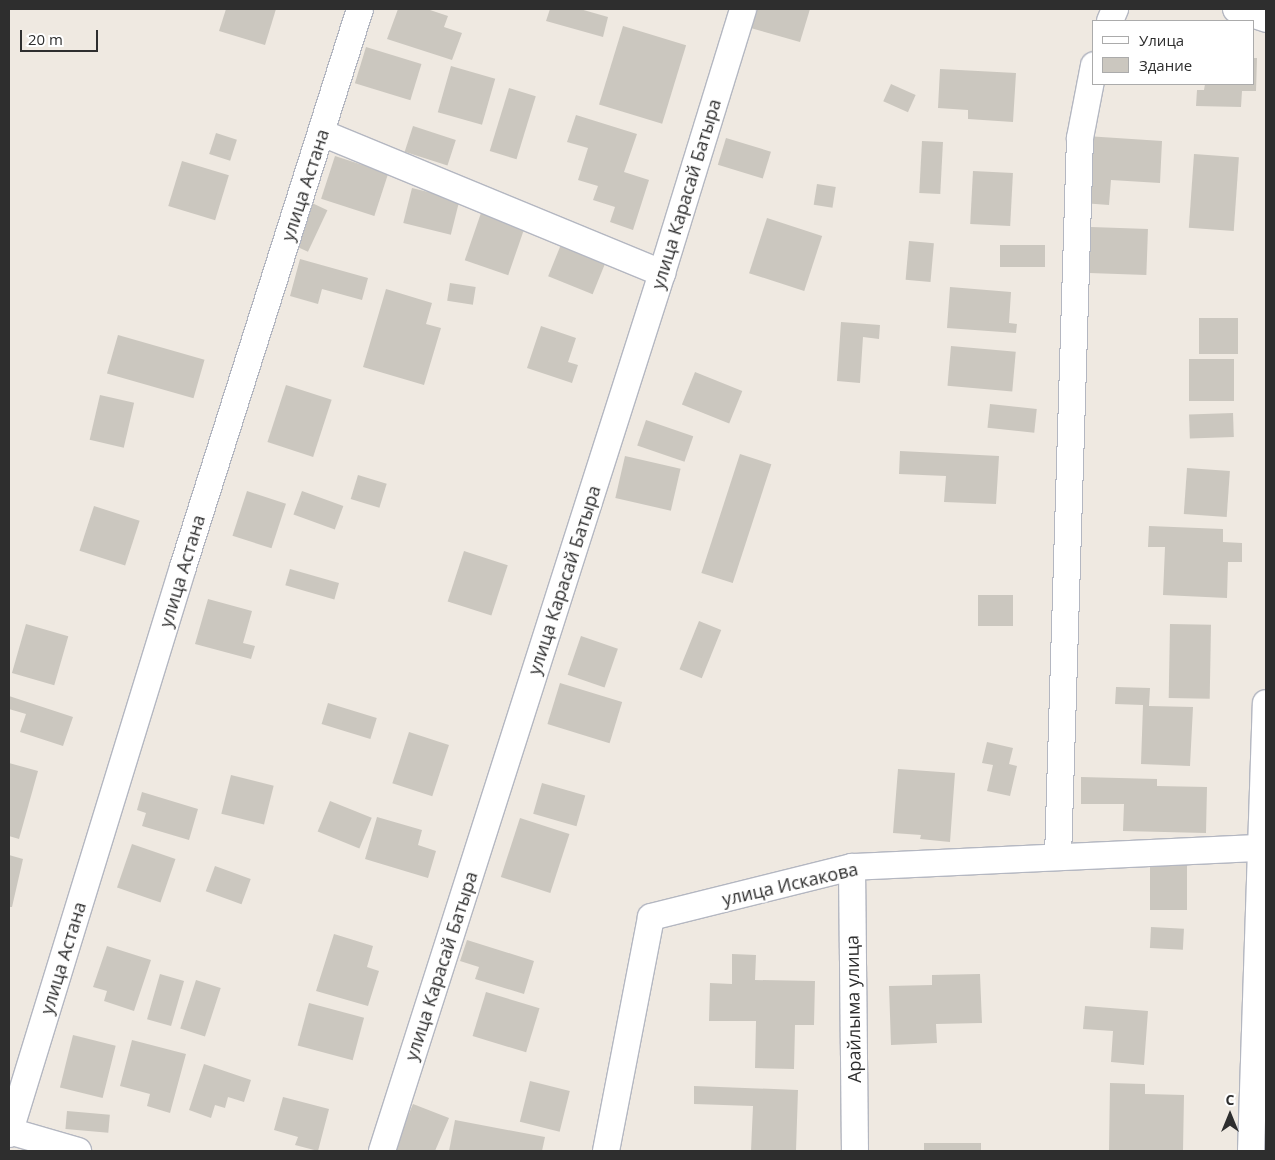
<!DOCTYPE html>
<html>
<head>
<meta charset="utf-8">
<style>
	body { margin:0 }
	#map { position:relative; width:1275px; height:1160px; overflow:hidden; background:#efe9e1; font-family:"Open Sans",sans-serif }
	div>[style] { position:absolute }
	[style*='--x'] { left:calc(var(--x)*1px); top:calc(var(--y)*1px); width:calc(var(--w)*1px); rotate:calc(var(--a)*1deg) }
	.building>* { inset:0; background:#cbc7bf; transform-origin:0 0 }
	.roads { filter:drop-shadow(1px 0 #b4b7c1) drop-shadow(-1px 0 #b4b7c1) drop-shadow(0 1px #b4b7c1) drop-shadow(0 -1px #b4b7c1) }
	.street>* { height:26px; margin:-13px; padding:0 13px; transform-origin:13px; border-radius:13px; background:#fff }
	span { translate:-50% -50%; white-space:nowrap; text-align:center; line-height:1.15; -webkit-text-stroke:4px #fff; paint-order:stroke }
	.street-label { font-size:18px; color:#2e2e2e }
	.frame { position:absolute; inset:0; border:10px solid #2e2e2e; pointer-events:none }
	.legend { position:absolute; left:1092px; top:20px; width:162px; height:65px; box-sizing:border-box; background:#fff; border:1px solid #ababab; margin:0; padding:6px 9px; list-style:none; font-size:15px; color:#2e2e2e }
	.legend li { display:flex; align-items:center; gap:10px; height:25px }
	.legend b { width:25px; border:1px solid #ababab }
	.north { position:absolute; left:1205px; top:1090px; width:50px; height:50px; -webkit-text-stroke:4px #fff; paint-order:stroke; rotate:0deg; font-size:14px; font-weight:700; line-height:20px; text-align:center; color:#2e2e2e }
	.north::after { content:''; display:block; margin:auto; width:18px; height:22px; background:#2e2e2e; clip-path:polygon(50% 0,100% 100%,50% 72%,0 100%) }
	.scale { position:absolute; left:20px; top:30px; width:78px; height:22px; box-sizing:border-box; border:2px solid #2e2e2e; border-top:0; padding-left:6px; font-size:15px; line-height:18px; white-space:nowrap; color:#2e2e2e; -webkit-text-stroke:4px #fff; paint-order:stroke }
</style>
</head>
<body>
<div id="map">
	<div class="building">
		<div style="clip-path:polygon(226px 9px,276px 9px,265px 45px,219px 31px)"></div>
		<div style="clip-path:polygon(398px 9px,427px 9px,448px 16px,444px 27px,462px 33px,452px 60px,387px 39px)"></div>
		<div style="clip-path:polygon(550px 9px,580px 9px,608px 17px,603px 37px,546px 21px)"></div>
		<div style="clip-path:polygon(752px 9px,810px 9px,800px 42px,747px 27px)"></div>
		<div style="left:623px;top:26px;width:66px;height:82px;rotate:17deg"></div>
		<div style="left:366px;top:47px;width:58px;height:38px;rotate:17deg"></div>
		<div style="clip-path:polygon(1254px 58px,1257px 58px,1256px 91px,1242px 91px,1241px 107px,1196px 106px,1197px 90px,1204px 90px,1205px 84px,1254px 84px)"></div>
		<div style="left:451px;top:66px;width:46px;height:48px;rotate:16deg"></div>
		<div style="clip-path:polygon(940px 69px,1016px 73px,1013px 122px,968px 119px,968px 110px,938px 108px)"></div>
		<div style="left:891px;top:84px;width:27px;height:19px;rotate:24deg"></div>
		<div style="left:509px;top:88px;width:28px;height:66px;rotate:17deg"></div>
		<div style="clip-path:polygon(576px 115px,637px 134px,624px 172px,649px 180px,633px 230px,610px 222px,615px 207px,593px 200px,598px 186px,578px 180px,588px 148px,567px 142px)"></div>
		<div style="left:413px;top:126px;width:45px;height:27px;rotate:18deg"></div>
		<div style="left:216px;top:133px;width:22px;height:22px;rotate:18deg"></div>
		<div style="clip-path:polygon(1086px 136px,1162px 141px,1160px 183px,1111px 180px,1109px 205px,1082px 203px)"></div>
		<div style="left:726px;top:138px;width:47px;height:28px;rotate:17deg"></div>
		<div style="left:922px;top:141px;width:21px;height:52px;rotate:3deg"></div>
		<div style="left:1194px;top:154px;width:45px;height:74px;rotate:4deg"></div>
		<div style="left:335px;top:156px;width:56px;height:45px;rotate:18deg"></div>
		<div style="left:182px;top:161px;width:49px;height:47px;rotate:17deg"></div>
		<div style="left:973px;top:171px;width:40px;height:53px;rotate:3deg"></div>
		<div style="left:817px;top:184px;width:19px;height:21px;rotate:9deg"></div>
		<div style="left:412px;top:188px;width:49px;height:36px;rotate:14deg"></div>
		<div style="left:312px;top:203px;width:17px;height:46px;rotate:25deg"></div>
		<div style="left:481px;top:213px;width:46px;height:50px;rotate:19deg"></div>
		<div style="left:767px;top:218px;width:58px;height:58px;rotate:18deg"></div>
		<div style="left:1091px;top:227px;width:57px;height:46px;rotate:2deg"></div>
		<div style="left:909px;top:241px;width:25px;height:39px;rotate:5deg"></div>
		<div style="left:562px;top:242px;width:48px;height:37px;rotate:22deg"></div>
		<div style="left:1000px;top:245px;width:45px;height:22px"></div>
		<div style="clip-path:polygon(300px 259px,368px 278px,362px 300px,322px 289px,318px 304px,290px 296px)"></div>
		<div style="left:450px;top:283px;width:26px;height:18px;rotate:9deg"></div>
		<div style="clip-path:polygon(950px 287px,1011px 292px,1009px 323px,1017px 324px,1016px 333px,947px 328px)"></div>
		<div style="clip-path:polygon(386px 289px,432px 303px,426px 324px,441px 328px,424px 385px,363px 367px)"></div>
		<div style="left:1199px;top:318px;width:39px;height:36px"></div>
		<div style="clip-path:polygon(841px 322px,880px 325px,879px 339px,863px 337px,860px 383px,837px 381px)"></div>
		<div style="clip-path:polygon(541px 326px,576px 338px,568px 362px,578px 365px,572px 383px,527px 368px)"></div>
		<div style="left:118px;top:335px;width:90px;height:40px;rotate:16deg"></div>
		<div style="left:951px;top:346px;width:65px;height:40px;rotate:5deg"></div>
		<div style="left:1189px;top:359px;width:45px;height:42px"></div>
		<div style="left:695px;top:372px;width:51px;height:35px;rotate:22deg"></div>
		<div style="left:286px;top:385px;width:48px;height:60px;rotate:18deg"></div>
		<div style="left:100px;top:395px;width:35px;height:46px;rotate:13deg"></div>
		<div style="left:990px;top:404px;width:47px;height:24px;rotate:6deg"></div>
		<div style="left:1233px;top:413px;width:24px;height:44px;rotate:88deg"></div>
		<div style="left:646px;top:420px;width:50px;height:27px;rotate:19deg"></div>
		<div style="clip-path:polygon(900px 451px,999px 456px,996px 504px,944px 502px,946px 476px,899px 474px)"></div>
		<div style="left:740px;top:454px;width:33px;height:125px;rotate:18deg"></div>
		<div style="left:625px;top:456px;width:57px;height:43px;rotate:13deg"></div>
		<div style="left:1187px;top:468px;width:43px;height:46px;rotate:4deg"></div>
		<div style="left:358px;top:475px;width:30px;height:25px;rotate:17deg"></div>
		<div style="left:247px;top:491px;width:41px;height:47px;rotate:18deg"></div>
		<div style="left:302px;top:491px;width:44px;height:25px;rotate:20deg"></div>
		<div style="left:94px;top:506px;width:48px;height:47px;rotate:18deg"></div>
		<div style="clip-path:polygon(1149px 526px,1223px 529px,1223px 542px,1242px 543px,1242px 562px,1228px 562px,1227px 598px,1163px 595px,1165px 547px,1148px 547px)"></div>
		<div style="left:464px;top:551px;width:46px;height:53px;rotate:18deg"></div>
		<div style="left:290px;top:569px;width:51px;height:17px;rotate:16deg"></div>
		<div style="left:978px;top:595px;width:35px;height:31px"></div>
		<div style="clip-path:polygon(208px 599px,252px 611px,243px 643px,255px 646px,251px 659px,195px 644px)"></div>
		<div style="left:699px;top:621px;width:24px;height:52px;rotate:22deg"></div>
		<div style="left:26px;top:624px;width:44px;height:51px;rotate:16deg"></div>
		<div style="left:1170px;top:624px;width:41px;height:74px;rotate:1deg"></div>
		<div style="left:581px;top:636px;width:39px;height:41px;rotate:19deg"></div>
		<div style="left:560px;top:683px;width:65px;height:43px;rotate:17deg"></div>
		<div style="clip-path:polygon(1116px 687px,1150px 688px,1149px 706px,1193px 707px,1190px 766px,1141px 764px,1143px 705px,1115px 704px)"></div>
		<div style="clip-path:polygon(9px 696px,73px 717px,63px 746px,20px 732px,26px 714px,9px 709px)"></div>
		<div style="left:328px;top:703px;width:51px;height:22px;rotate:17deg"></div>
		<div style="left:409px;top:732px;width:42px;height:54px;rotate:18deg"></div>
		<div style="clip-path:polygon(987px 742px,1013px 748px,1009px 764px,1017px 766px,1010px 796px,987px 791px,993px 765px,982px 763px)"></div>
		<div style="clip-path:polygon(9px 763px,38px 771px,19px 839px,9px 836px)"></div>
		<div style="clip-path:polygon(898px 769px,955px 773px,950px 842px,920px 839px,921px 835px,893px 833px)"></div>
		<div style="left:231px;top:775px;width:44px;height:40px;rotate:14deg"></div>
		<div style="clip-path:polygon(1081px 777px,1157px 779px,1157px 786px,1207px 787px,1206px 833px,1123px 831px,1124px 804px,1081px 804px)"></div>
		<div style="left:542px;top:783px;width:45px;height:32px;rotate:16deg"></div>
		<div style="clip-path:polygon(142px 792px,198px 809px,189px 840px,142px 826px,146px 813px,137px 810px)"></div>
		<div style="left:330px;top:801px;width:45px;height:33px;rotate:22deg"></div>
		<div style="clip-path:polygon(377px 817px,422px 830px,418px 845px,436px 851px,428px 878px,365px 859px)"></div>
		<div style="left:520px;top:818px;width:52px;height:62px;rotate:18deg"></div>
		<div style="left:132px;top:844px;width:46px;height:46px;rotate:19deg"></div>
		<div style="clip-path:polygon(9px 855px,23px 859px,12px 907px,9px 907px)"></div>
		<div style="left:1150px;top:862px;width:37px;height:48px"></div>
		<div style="left:215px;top:866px;width:38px;height:27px;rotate:20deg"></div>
		<div style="left:1151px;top:927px;width:33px;height:21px;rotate:3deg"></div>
		<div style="clip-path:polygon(334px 934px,373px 946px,367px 967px,379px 971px,368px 1006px,316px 991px)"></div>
		<div style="clip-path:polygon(467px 940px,534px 961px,524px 994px,475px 979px,479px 967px,460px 961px)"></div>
		<div style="clip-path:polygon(107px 946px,151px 960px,134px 1011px,104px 1001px,107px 991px,93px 987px)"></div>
		<div style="clip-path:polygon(732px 954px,756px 955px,755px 980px,815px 981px,814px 1025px,795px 1025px,794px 1069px,755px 1068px,756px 1021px,709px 1021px,710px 983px,732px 984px)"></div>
		<div style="left:160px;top:974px;width:25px;height:47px;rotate:16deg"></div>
		<div style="clip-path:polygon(980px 974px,982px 1023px,936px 1024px,937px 1043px,891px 1045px,889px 986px,932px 985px,932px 975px)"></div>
		<div style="left:196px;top:980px;width:26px;height:51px;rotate:18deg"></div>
		<div style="left:486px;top:992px;width:56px;height:46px;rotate:17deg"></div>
		<div style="left:309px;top:1003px;width:57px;height:44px;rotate:15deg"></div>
		<div style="clip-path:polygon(1085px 1006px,1148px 1011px,1144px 1065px,1111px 1062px,1113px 1031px,1083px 1029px)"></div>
		<div style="left:73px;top:1035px;width:44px;height:54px;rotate:14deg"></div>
		<div style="clip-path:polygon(132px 1040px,186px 1054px,170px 1113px,147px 1106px,150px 1094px,120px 1086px)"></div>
		<div style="clip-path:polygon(204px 1064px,251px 1080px,244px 1102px,228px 1097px,225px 1108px,215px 1105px,211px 1118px,189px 1110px)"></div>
		<div style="left:530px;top:1081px;width:41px;height:42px;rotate:14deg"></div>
		<div style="clip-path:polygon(1110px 1083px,1145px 1084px,1145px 1094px,1184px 1095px,1183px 1151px,1109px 1151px)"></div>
		<div style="clip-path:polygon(694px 1086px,798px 1090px,796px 1151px,751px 1151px,753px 1106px,694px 1104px)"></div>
		<div style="clip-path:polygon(283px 1097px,329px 1109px,318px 1151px,295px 1145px,298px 1137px,274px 1130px)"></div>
		<div style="clip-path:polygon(413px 1104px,449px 1118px,435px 1151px,399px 1151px,394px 1149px)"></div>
		<div style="left:67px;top:1111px;width:43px;height:18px;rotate:5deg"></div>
		<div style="clip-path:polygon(455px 1120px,545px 1137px,542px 1151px,449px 1151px)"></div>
		<div style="left:924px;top:1143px;width:57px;height:8px"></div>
	</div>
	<div class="roads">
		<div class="street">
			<div style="--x:1236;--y:9;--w:32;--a:18"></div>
			<div style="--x:1110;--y:21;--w:13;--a:-67"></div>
			<div style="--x:322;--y:133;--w:368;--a:22.4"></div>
			<div style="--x:1058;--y:857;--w:719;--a:-88.25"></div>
			<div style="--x:1080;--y:138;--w:74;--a:-79.1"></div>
			<div style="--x:852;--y:867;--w:284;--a:89.4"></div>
			<div style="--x:9;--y:1131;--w:72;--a:16.2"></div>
			<div style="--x:9;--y:1134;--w:593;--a:-72.94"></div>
			<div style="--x:183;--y:567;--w:585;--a:-72.4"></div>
			<div style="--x:382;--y:1151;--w:922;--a:-72.31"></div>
			<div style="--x:662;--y:273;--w:276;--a:-72.9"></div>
			<div style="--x:606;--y:1151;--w:238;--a:-79.1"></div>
			<div style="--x:651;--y:917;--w:207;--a:-14"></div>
			<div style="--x:852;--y:867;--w:408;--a:-2.7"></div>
			<div style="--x:1251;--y:1151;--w:448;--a:-88.1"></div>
		</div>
	</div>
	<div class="street-label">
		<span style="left:305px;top:185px;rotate:-72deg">улица Астана</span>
		<span style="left:686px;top:194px;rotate:-73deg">улица Карасай Батыра</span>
		<span style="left:182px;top:571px;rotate:-73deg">улица Астана</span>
		<span style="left:564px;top:580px;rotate:-72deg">улица Карасай Батыра</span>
		<span style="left:790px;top:884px;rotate:-13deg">улица Искакова</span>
		<span style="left:63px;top:958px;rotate:-73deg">улица Астана</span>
		<span style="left:441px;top:966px;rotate:-72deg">улица Карасай Батыра</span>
		<span style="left:853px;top:1009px;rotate:-91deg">Арайлыма улица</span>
	</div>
	<div class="frame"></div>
	<ul class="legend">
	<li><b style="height:6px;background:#fff"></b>Улица</li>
	<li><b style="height:14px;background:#cbc7bf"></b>Здание</li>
	</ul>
	<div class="north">С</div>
	<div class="scale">20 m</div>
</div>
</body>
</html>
